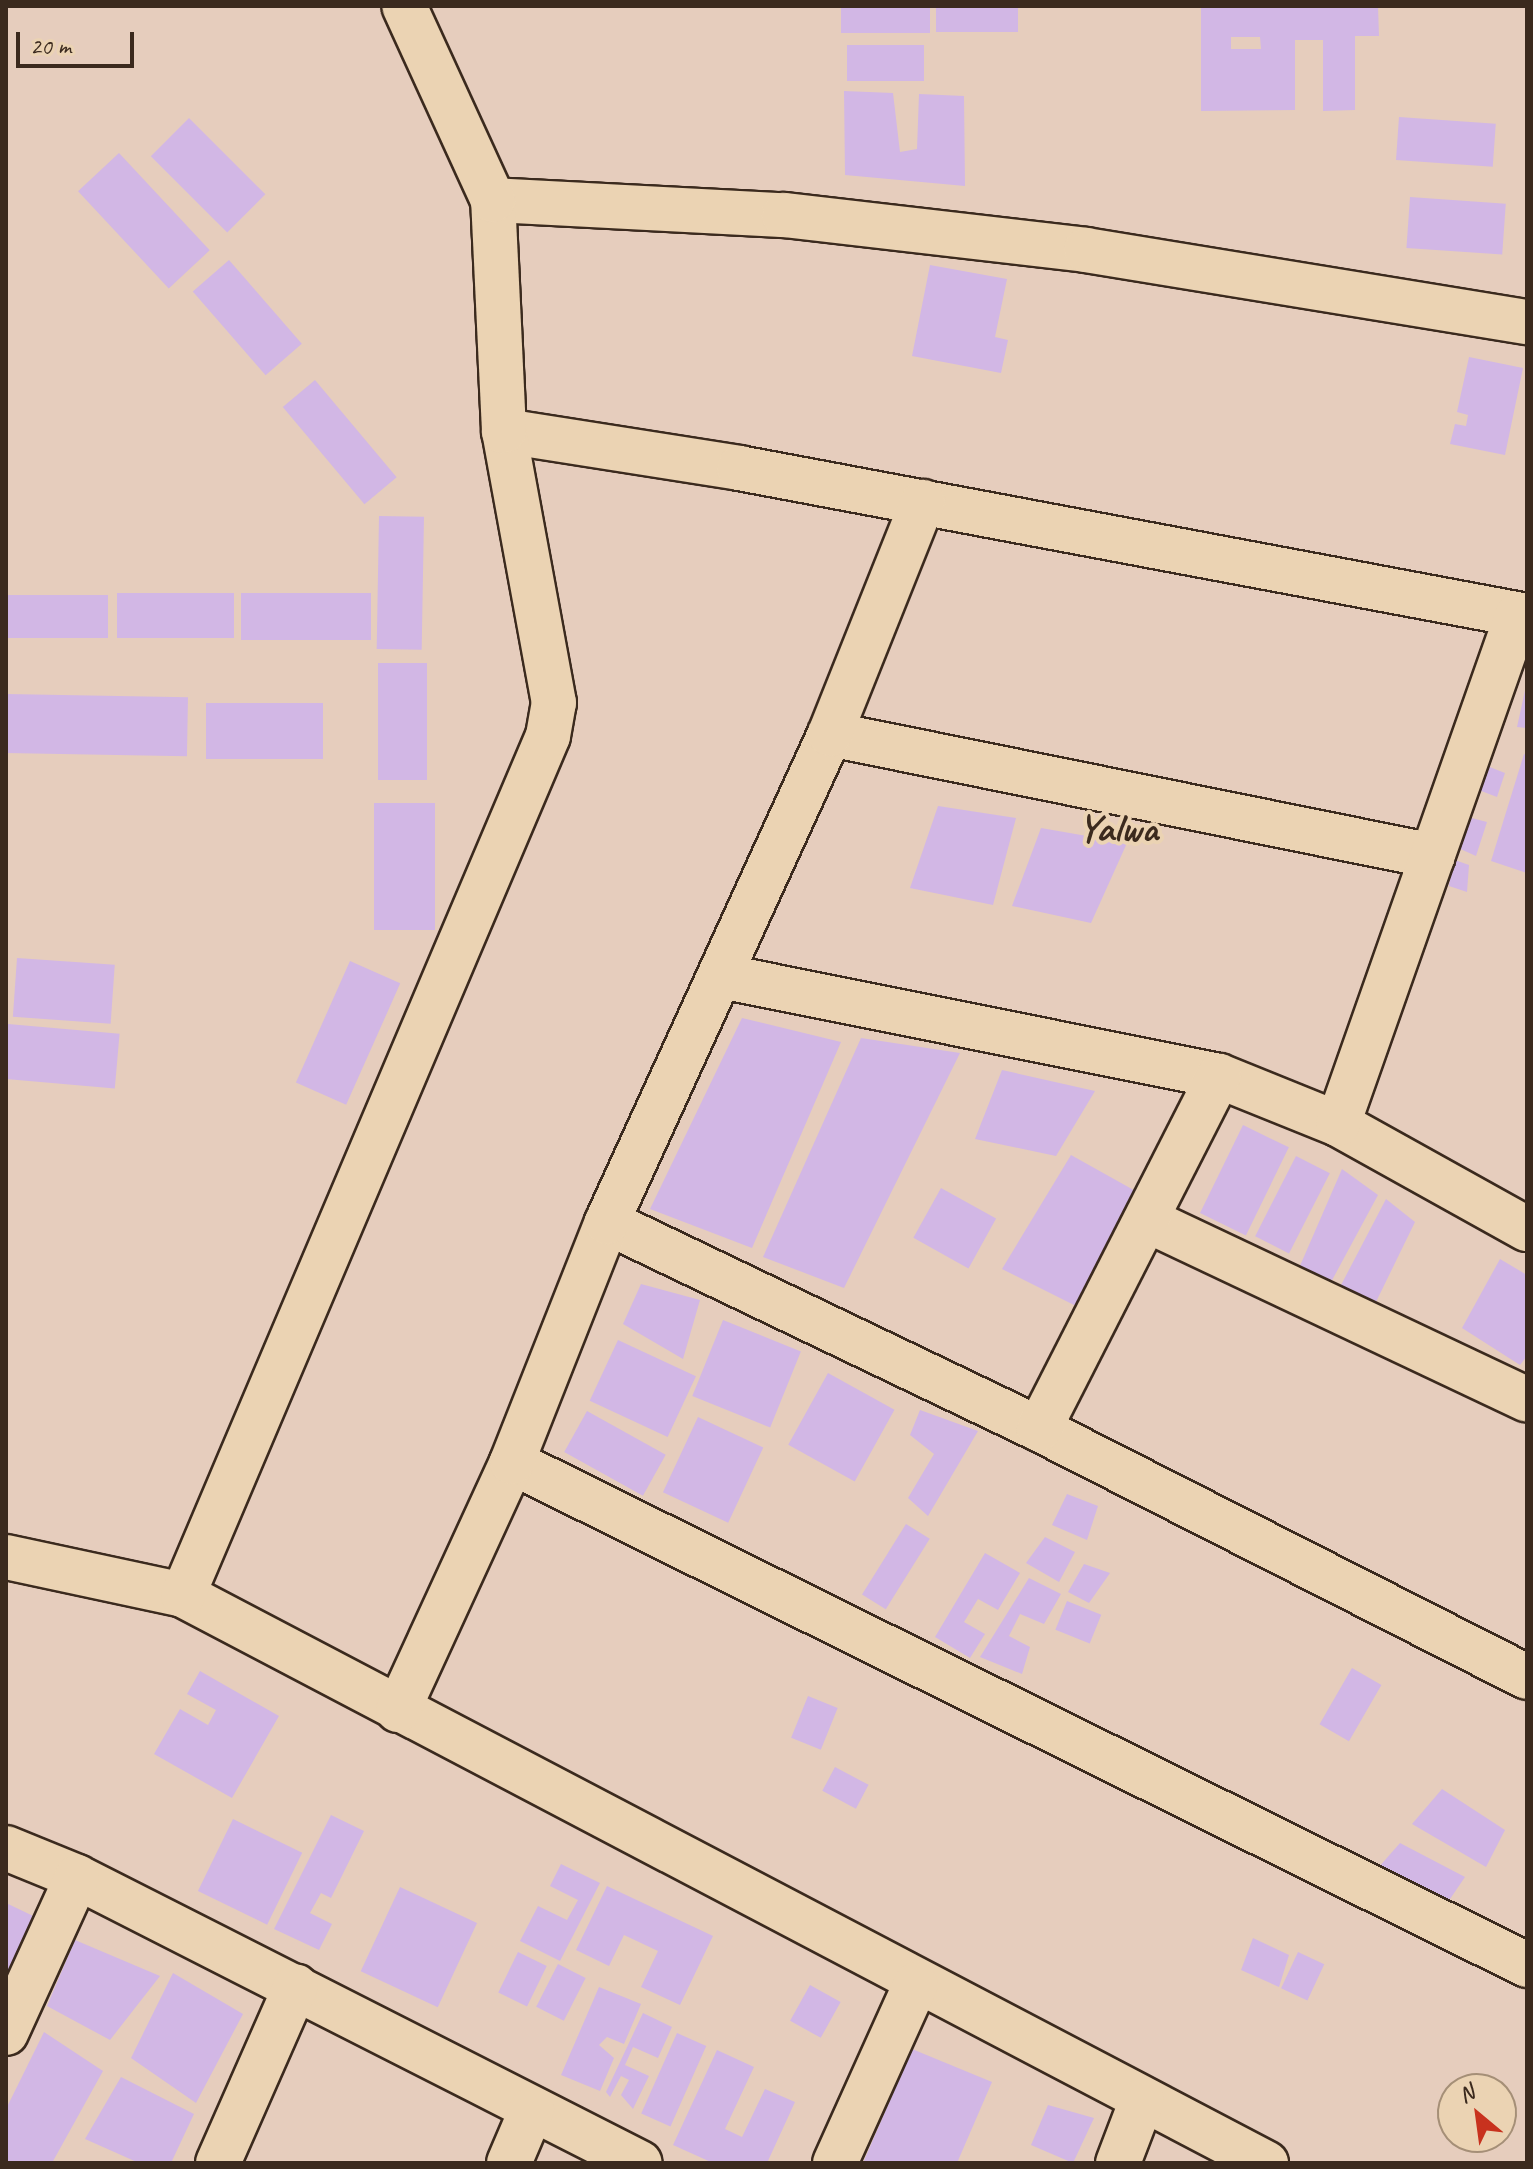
<!DOCTYPE html>
<html>
<head>
<meta charset="utf-8">
<style>
	body { margin:0 }
	#map { position:relative; width:1533px; height:2169px; overflow:hidden; background:#e6cdbd; font-family:Caveat,sans-serif }
	div>[style] { position:absolute }
	[style*='--x'] { left:calc(var(--x)*1px); top:calc(var(--y)*1px); width:calc(var(--w)*1px); rotate:calc(var(--a)*1deg) }
	.building>* { inset:0; background:#d2b7e5; transform-origin:0 0 }
	.roads { filter:drop-shadow(2px 0 #3b2a1e) drop-shadow(-2px 0 #3b2a1e) drop-shadow(0 2px #3b2a1e) drop-shadow(0 -2px #3b2a1e) }
	.minor>* { height:44px; margin:-22px; padding:0 22px; transform-origin:22px; border-radius:22px; background:#ebd3b3 }
	span { translate:-50% -50%; white-space:nowrap; text-align:center; line-height:1.15; -webkit-text-stroke:8px #ebd3b3; paint-order:stroke }
	.district-label { font-size:40px; color:#3b2a1e; font-weight:700 }
	.frame { position:absolute; inset:0; border:8px solid #3b2a1e; pointer-events:none }
	.north { position:absolute; left:1437px; top:2073px; width:80px; height:80px; box-sizing:border-box; background:#ebd3b3; border:2px solid #a58f77; border-radius:50%; rotate:331deg; font-size:22px; font-weight:700; line-height:32px; text-align:center; color:#3b2a1e }
	.north::after { content:''; display:block; margin:auto; width:28px; height:36px; background:#c8321e; clip-path:polygon(50% 0,100% 100%,50% 72%,0 100%) }
	.scale { position:absolute; left:16px; top:32px; width:118px; height:36px; box-sizing:border-box; border:4px solid #3b2a1e; border-top:0; padding-left:10px; font-size:24px; line-height:28px; white-space:nowrap; color:#3b2a1e; -webkit-text-stroke:6px #ebd3b3; paint-order:stroke }
</style>
</head>
<body>
<div id="map">
	<div class="building">
		<div style="left:841px;top:6px;width:89px;height:27px"></div>
		<div style="left:936px;top:6px;width:82px;height:26px"></div>
		<div style="clip-path:polygon(evenodd,1201px 6px,1378px 6px,1379px 36px,1355px 36px,1355px 110px,1323px 111px,1323px 40px,1295px 40px,1295px 110px,1201px 111px,1201px 6px,1231px 37px,1260px 37px,1261px 49px,1231px 49px,1231px 37px)"></div>
		<div style="left:924px;top:45px;width:36px;height:77px;rotate:90deg"></div>
		<div style="clip-path:polygon(844px 91px,893px 93px,900px 152px,917px 149px,919px 94px,964px 96px,965px 186px,845px 175px)"></div>
		<div style="left:1399px;top:117px;width:97px;height:43px;rotate:4deg"></div>
		<div style="left:189px;top:118px;width:108px;height:54px;rotate:45deg"></div>
		<div style="left:119px;top:153px;width:133px;height:56px;rotate:47deg"></div>
		<div style="left:1410px;top:197px;width:96px;height:51px;rotate:4deg"></div>
		<div style="left:229px;top:260px;width:111px;height:48px;rotate:49deg"></div>
		<div style="clip-path:polygon(930px 265px,1007px 279px,995px 337px,1008px 340px,1001px 373px,912px 356px)"></div>
		<div style="clip-path:polygon(1469px 357px,1523px 368px,1505px 455px,1450px 444px,1455px 424px,1466px 426px,1468px 415px,1457px 412px)"></div>
		<div style="left:315px;top:380px;width:127px;height:42px;rotate:50deg"></div>
		<div style="left:379px;top:516px;width:45px;height:133px;rotate:1deg"></div>
		<div style="left:117px;top:593px;width:117px;height:45px"></div>
		<div style="left:241px;top:593px;width:130px;height:47px"></div>
		<div style="left:6px;top:595px;width:102px;height:43px"></div>
		<div style="left:378px;top:663px;width:49px;height:117px"></div>
		<div style="clip-path:polygon(1526px 686px,1527px 728px,1517px 727px)"></div>
		<div style="left:6px;top:694px;width:182px;height:59px;rotate:1deg"></div>
		<div style="left:206px;top:703px;width:117px;height:56px"></div>
		<div style="clip-path:polygon(1524px 754px,1527px 755px,1527px 873px,1491px 861px)"></div>
		<div style="clip-path:polygon(1482px 764px,1505px 773px,1497px 797px,1476px 789px)"></div>
		<div style="left:374px;top:803px;width:61px;height:127px"></div>
		<div style="clip-path:polygon(938px 806px,1016px 818px,993px 905px,910px 888px)"></div>
		<div style="clip-path:polygon(1464px 816px,1487px 822px,1476px 856px,1456px 847px)"></div>
		<div style="clip-path:polygon(1041px 828px,1127px 843px,1091px 923px,1012px 906px)"></div>
		<div style="clip-path:polygon(1452px 859px,1469px 865px,1467px 892px,1449px 886px)"></div>
		<div style="left:17px;top:958px;width:98px;height:59px;rotate:4deg"></div>
		<div style="left:350px;top:961px;width:55px;height:133px;rotate:24deg"></div>
		<div style="clip-path:polygon(742px 1018px,841px 1042px,752px 1248px,650px 1209px)"></div>
		<div style="left:8px;top:1024px;width:112px;height:55px;rotate:5deg"></div>
		<div style="clip-path:polygon(861px 1038px,960px 1053px,844px 1288px,763px 1257px)"></div>
		<div style="clip-path:polygon(1002px 1070px,1095px 1091px,1056px 1156px,975px 1139px)"></div>
		<div style="left:1243px;top:1125px;width:51px;height:98px;rotate:26deg"></div>
		<div style="clip-path:polygon(1071px 1155px,1139px 1193px,1084px 1310px,1002px 1269px)"></div>
		<div style="left:1296px;top:1156px;width:38px;height:90px;rotate:27deg"></div>
		<div style="clip-path:polygon(1342px 1169px,1378px 1195px,1330px 1284px,1296px 1275px)"></div>
		<div style="left:941px;top:1188px;width:63px;height:57px;rotate:29deg"></div>
		<div style="clip-path:polygon(1386px 1199px,1415px 1222px,1375px 1304px,1340px 1287px)"></div>
		<div style="clip-path:polygon(1500px 1259px,1527px 1275px,1527px 1356px,1520px 1365px,1462px 1328px)"></div>
		<div style="clip-path:polygon(641px 1284px,700px 1300px,683px 1359px,623px 1324px)"></div>
		<div style="left:723px;top:1320px;width:84px;height:82px;rotate:22deg"></div>
		<div style="left:618px;top:1340px;width:86px;height:67px;rotate:25deg"></div>
		<div style="left:828px;top:1373px;width:76px;height:82px;rotate:29deg"></div>
		<div style="clip-path:polygon(920px 1410px,978px 1431px,928px 1516px,908px 1498px,934px 1454px,910px 1435px)"></div>
		<div style="left:587px;top:1411px;width:90px;height:47px;rotate:29deg"></div>
		<div style="left:698px;top:1417px;width:72px;height:83px;rotate:25deg"></div>
		<div style="clip-path:polygon(1067px 1494px,1098px 1506px,1087px 1540px,1052px 1525px)"></div>
		<div style="left:906px;top:1524px;width:28px;height:83px;rotate:32deg"></div>
		<div style="clip-path:polygon(1045px 1537px,1075px 1552px,1059px 1582px,1026px 1563px)"></div>
		<div style="clip-path:polygon(985px 1553px,1020px 1573px,998px 1610px,978px 1599px,964px 1622px,985px 1634px,970px 1658px,935px 1637px)"></div>
		<div style="clip-path:polygon(1084px 1564px,1110px 1573px,1089px 1603px,1068px 1592px)"></div>
		<div style="clip-path:polygon(1029px 1578px,1061px 1594px,1044px 1624px,1020px 1614px,1009px 1636px,1030px 1647px,1022px 1674px,980px 1657px)"></div>
		<div style="left:1067px;top:1601px;width:37px;height:31px;rotate:22deg"></div>
		<div style="left:1352px;top:1668px;width:34px;height:65px;rotate:30deg"></div>
		<div style="clip-path:polygon(200px 1671px,279px 1716px,232px 1798px,154px 1754px,180px 1709px,208px 1725px,216px 1710px,187px 1694px)"></div>
		<div style="left:808px;top:1696px;width:32px;height:45px;rotate:22deg"></div>
		<div style="left:835px;top:1767px;width:38px;height:27px;rotate:28deg"></div>
		<div style="clip-path:polygon(1442px 1789px,1505px 1830px,1486px 1867px,1412px 1824px)"></div>
		<div style="clip-path:polygon(331px 1815px,364px 1831px,331px 1898px,321px 1893px,310px 1913px,332px 1924px,319px 1950px,274px 1929px)"></div>
		<div style="left:233px;top:1819px;width:77px;height:80px;rotate:26deg"></div>
		<div style="clip-path:polygon(1400px 1843px,1465px 1877px,1448px 1902px,1378px 1868px)"></div>
		<div style="clip-path:polygon(561px 1864px,600px 1883px,560px 1961px,520px 1941px,538px 1906px,567px 1920px,578px 1900px,550px 1886px)"></div>
		<div style="clip-path:polygon(607px 1886px,713px 1936px,680px 2005px,641px 1987px,658px 1951px,624px 1935px,609px 1966px,576px 1950px)"></div>
		<div style="left:400px;top:1887px;width:85px;height:93px;rotate:25deg"></div>
		<div style="clip-path:polygon(6px 1903px,50px 1924px,6px 2014px)"></div>
		<div style="clip-path:polygon(1253px 1938px,1289px 1955px,1279px 1987px,1241px 1970px)"></div>
		<div style="clip-path:polygon(75px 1940px,160px 1976px,110px 2040px,47px 2006px)"></div>
		<div style="left:518px;top:1952px;width:32px;height:45px;rotate:26deg"></div>
		<div style="left:1298px;top:1952px;width:29px;height:40px;rotate:25deg"></div>
		<div style="left:558px;top:1964px;width:31px;height:48px;rotate:27deg"></div>
		<div style="clip-path:polygon(173px 1973px,243px 2014px,196px 2103px,131px 2058px)"></div>
		<div style="left:810px;top:1985px;width:35px;height:41px;rotate:29deg"></div>
		<div style="clip-path:polygon(599px 1987px,641px 2004px,624px 2044px,607px 2037px,599px 2045px,614px 2058px,600px 2091px,561px 2075px)"></div>
		<div style="clip-path:polygon(643px 2013px,672px 2027px,658px 2058px,633px 2047px,625px 2065px,649px 2076px,633px 2109px,621px 2095px,629px 2080px,621px 2076px,610px 2097px,606px 2092px)"></div>
		<div style="clip-path:polygon(44px 2032px,103px 2071px,52px 2163px,6px 2163px,6px 2109px)"></div>
		<div style="left:677px;top:2033px;width:32px;height:88px;rotate:24deg"></div>
		<div style="clip-path:polygon(912px 2049px,992px 2082px,957px 2163px,863px 2163px)"></div>
		<div style="clip-path:polygon(717px 2050px,754px 2067px,725px 2129px,742px 2137px,765px 2089px,795px 2102px,767px 2163px,713px 2163px,673px 2145px)"></div>
		<div style="clip-path:polygon(121px 2077px,194px 2114px,171px 2163px,139px 2163px,85px 2139px)"></div>
		<div style="clip-path:polygon(1048px 2105px,1094px 2118px,1073px 2163px,1031px 2145px)"></div>
	</div>
	<div class="roads">
		<div class="minor">
			<div style="--x:493;--y:200;--w:291;--a:3"></div>
			<div style="--x:784;--y:215;--w:304;--a:6.6"></div>
			<div style="--x:1086;--y:250;--w:447;--a:9.3"></div>
			<div style="--x:504;--y:431;--w:238;--a:8.9"></div>
			<div style="--x:739;--y:468;--w:802;--a:10.64"></div>
			<div style="--x:830;--y:734;--w:615;--a:11.44"></div>
			<div style="--x:721;--y:976;--w:508;--a:11.35"></div>
			<div style="--x:1219;--y:1076;--w:128;--a:22"></div>
			<div style="--x:1338;--y:1124;--w:216;--a:29.1"></div>
			<div style="--x:1338;--y:1124;--w:539;--a:-70.59"></div>
			<div style="--x:1147;--y:1220;--w:420;--a:25.3"></div>
			<div style="--x:607;--y:1222;--w:479;--a:25.6"></div>
			<div style="--x:1039;--y:1429;--w:547;--a:26.94"></div>
			<div style="--x:1039;--y:1429;--w:396;--a:-63"></div>
			<div style="--x:512;--y:1462;--w:1133;--a:26.36"></div>
			<div style="--x:6;--y:1557;--w:181;--a:12.1"></div>
			<div style="--x:183;--y:1595;--w:1223;--a:27.68"></div>
			<div style="--x:183;--y:1595;--w:933;--a:-66.98"></div>
			<div style="--x:548;--y:736;--w:34;--a:-80"></div>
			<div style="--x:554;--y:703;--w:277;--a:-100.4"></div>
			<div style="--x:504;--y:431;--w:231;--a:-92.7"></div>
			<div style="--x:493;--y:200;--w:213;--a:-114.6"></div>
			<div style="--x:398;--y:1710;--w:273;--a:-65.3"></div>
			<div style="--x:512;--y:1462;--w:258;--a:-68.4"></div>
			<div style="--x:607;--y:1222;--w:537;--a:-65.44"></div>
			<div style="--x:830;--y:734;--w:250;--a:-68.2"></div>
			<div style="--x:6;--y:1848;--w:77;--a:22.2"></div>
			<div style="--x:77;--y:1877;--w:631;--a:26.93"></div>
			<div style="--x:6;--y:2033;--w:171;--a:-65.5"></div>
			<div style="--x:218;--y:2163;--w:193;--a:-66.2"></div>
			<div style="--x:509;--y:2163;--w:59;--a:-66.9"></div>
			<div style="--x:835;--y:2163;--w:196;--a:-65.7"></div>
			<div style="--x:1118;--y:2163;--w:67;--a:-69.1"></div>
		</div>
	</div>
	<div class="district-label">
		<span style="left:1118px;top:828px">Yalwa</span>
	</div>
	<div class="frame"></div>
	<div class="north">N</div>
	<div class="scale">20 m</div>
</div>
</body>
</html>
